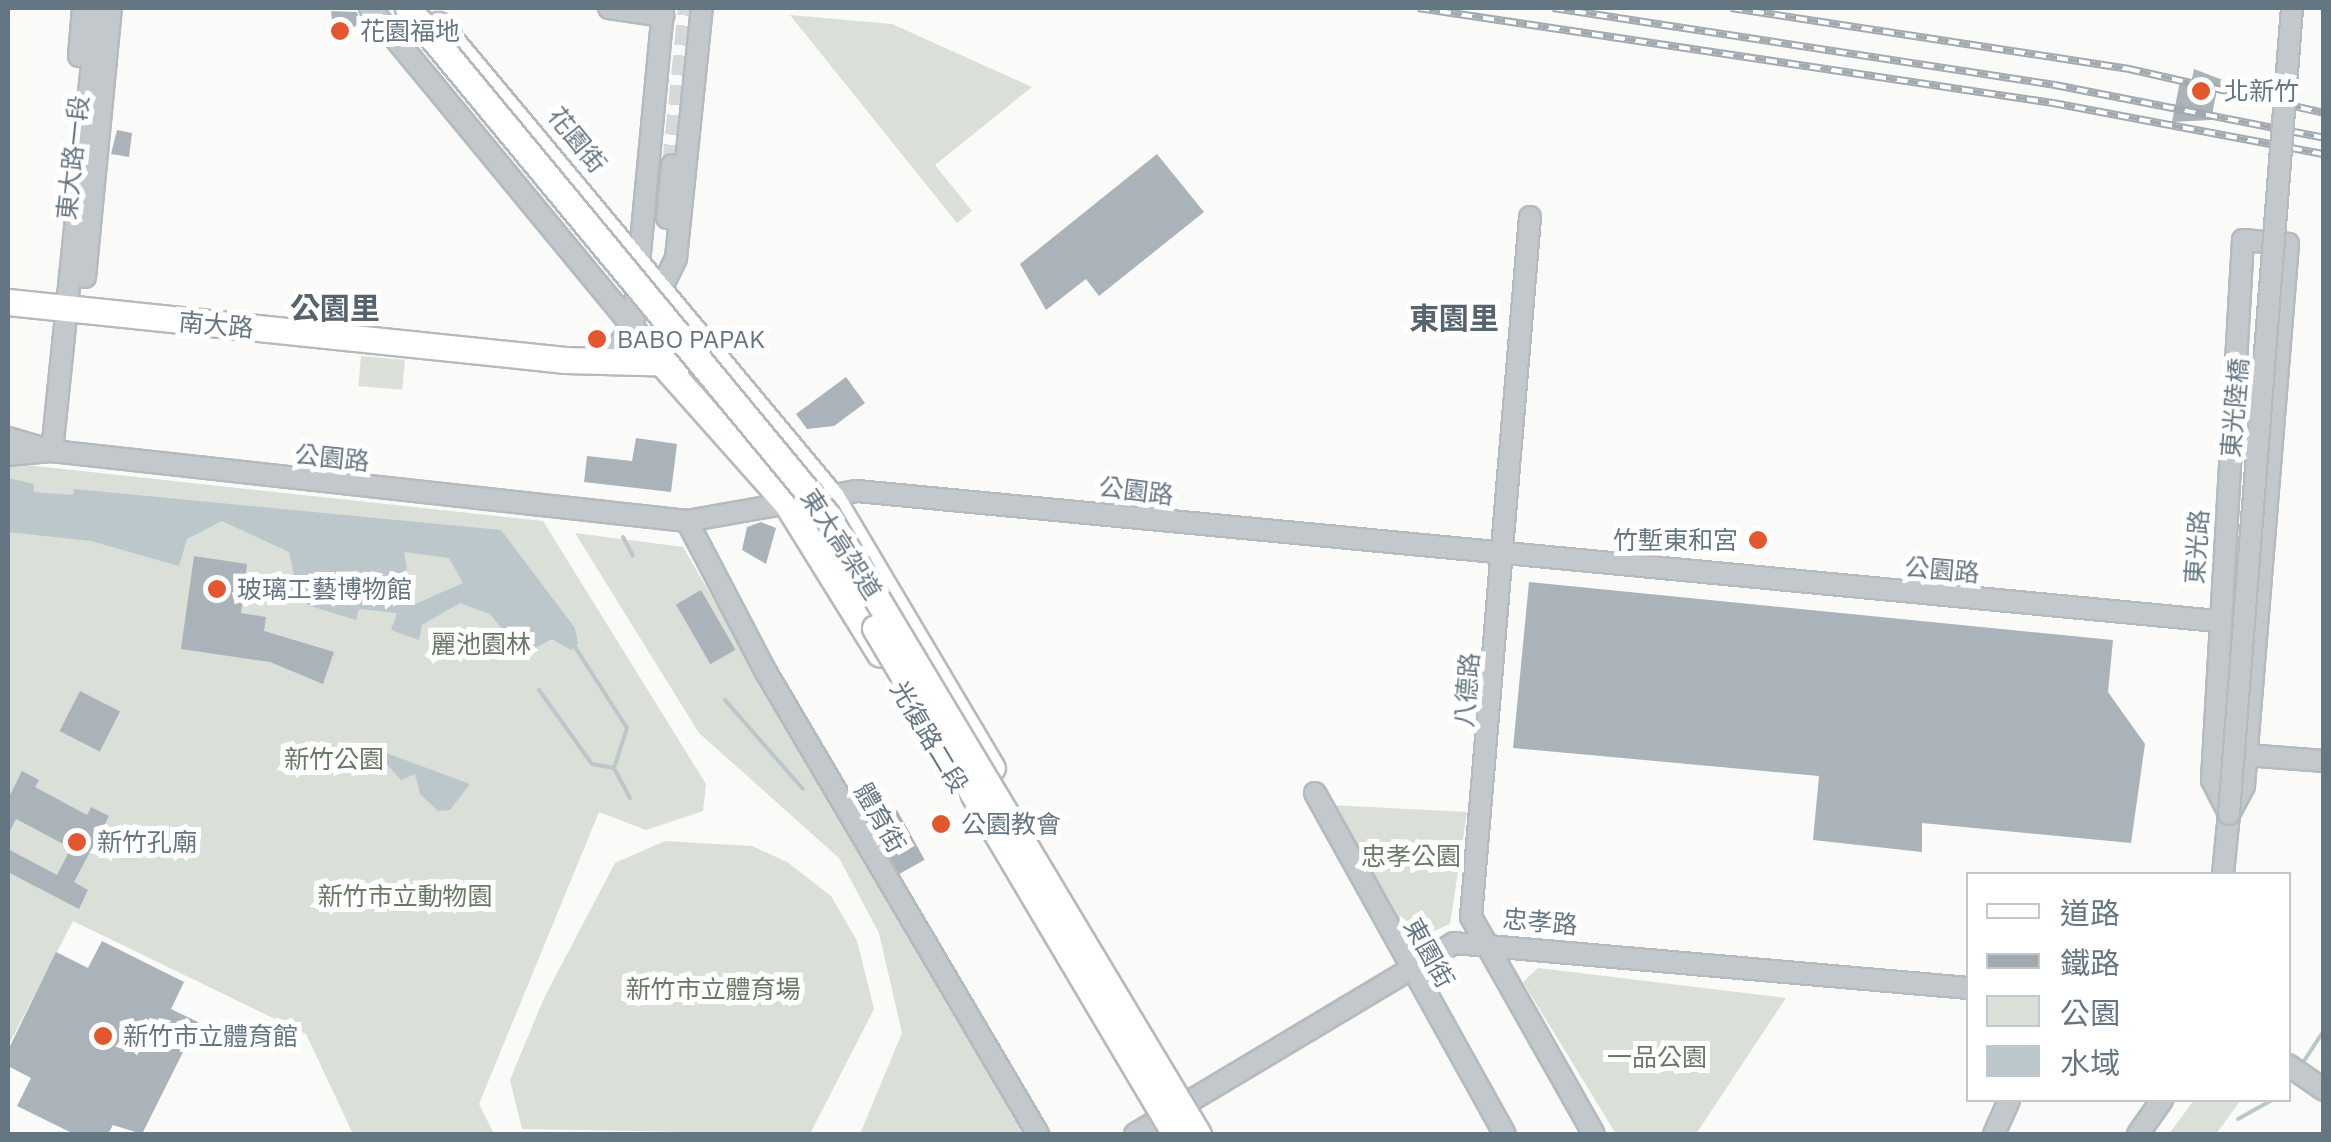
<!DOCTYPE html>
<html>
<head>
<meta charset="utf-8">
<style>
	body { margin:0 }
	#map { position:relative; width:2331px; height:1142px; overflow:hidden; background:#fafaf8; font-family:"IBM Plex Sans","Noto Sans TC",sans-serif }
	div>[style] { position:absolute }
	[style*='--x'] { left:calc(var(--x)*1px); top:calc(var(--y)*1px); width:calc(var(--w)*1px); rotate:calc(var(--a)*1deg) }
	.green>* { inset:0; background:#dadfd7; transform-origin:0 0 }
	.water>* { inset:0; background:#bbc7cb }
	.stream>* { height:4px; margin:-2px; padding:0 2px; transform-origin:2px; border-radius:2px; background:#bbc7cb }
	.building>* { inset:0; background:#aab3b9; transform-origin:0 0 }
	.minor-tunnel>* { height:20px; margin-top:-10px; transform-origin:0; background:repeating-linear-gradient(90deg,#d5d9db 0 20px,transparent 0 30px) }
	.roads { filter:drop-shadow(2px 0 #b5babe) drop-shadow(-2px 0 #b5babe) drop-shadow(0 2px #b5babe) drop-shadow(0 -2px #b5babe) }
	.minor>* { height:20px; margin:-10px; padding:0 10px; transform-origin:10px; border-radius:10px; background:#c3c8cc }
	.major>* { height:25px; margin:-12.5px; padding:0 12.5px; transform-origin:12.5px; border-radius:12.5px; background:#fff }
	.rail>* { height:8px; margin-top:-4px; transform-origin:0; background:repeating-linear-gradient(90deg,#fff 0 11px,#a2aab0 0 22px); box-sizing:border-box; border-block:2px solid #a2aab0 }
	.bridges { filter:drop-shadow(2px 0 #b5babe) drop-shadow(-2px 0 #b5babe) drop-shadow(0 2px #b5babe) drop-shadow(0 -2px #b5babe) }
	.minor-bridge>* { height:20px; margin:-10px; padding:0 10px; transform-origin:10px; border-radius:10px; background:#c3c8cc }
	.major-bridge>* { height:25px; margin:-12.5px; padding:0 12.5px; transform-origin:12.5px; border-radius:12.5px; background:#fff }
	.dots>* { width:28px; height:28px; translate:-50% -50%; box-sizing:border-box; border:5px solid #fff; border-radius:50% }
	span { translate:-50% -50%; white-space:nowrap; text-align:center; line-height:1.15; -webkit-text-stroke:10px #fff; paint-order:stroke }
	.poi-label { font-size:25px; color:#657683 }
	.left { translate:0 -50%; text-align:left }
	.right { translate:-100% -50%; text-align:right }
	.street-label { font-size:25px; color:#657683 }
	.park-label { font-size:25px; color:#687a64 }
	.quarter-label { font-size:30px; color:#57646e; font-weight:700 }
	.frame { position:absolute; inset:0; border:10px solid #657683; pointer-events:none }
	.legend { position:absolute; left:1966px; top:872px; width:325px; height:230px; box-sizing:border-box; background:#fff; border:2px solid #c1c8cd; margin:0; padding:12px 18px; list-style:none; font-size:30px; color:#657683 }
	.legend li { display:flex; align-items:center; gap:20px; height:50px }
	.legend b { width:50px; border:2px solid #c1c8cd }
</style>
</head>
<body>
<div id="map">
	<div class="green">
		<div style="clip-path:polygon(790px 15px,892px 24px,1032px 87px,935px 165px,972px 211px,957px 223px)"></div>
		<div style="left:361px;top:356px;width:44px;height:30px;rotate:5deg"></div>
		<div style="clip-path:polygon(8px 463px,543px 521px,706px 784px,703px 811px,646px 830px,599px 812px,479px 1104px,494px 1134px,353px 1134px,306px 1034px,73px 921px,8px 1046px)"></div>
		<div style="clip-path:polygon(575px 533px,683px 547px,1024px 1134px,860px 1134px,902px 1033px,879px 933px,839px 858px,699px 733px)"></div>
		<div style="clip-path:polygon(1330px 805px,1467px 812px,1450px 924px,1404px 944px)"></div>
		<div style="clip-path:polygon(665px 841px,752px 846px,787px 862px,831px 896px,857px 941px,874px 1009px,810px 1134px,522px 1129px,510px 1080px,544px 998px,615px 863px)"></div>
		<div style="clip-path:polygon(1538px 968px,1786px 998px,1696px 1134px,1616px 1134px,1523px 982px)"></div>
		<div style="clip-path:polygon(2194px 1100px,2241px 1100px,2216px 1134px,2169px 1134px)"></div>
	</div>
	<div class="water">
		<div style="clip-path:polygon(evenodd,8px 478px,34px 484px,34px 492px,73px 495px,74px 489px,501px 530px,575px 628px,578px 644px,571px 650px,552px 639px,535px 648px,516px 646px,490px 614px,460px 603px,422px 625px,419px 640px,391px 630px,397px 613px,359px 609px,356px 620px,310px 606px,299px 597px,289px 552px,222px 521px,187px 539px,179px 566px,91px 541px,8px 532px,8px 478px,404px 552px,449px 558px,463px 583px,413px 605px,404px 552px)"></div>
		<div style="clip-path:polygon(359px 743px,470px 784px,450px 810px,438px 811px,420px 794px,415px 774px,401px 780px,383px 760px,363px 762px)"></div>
	</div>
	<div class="stream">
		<div style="--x:623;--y:537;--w:21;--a:62"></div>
		<div style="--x:575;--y:647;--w:96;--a:57.3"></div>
		<div style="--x:627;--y:728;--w:42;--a:108"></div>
		<div style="--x:614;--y:768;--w:34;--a:62"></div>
		<div style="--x:539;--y:690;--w:91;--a:54.4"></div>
		<div style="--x:592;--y:764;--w:22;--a:10"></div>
		<div style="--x:725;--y:700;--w:118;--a:48.8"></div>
		<div style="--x:2304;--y:1061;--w:37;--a:-57"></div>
		<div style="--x:2238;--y:1119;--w:39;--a:-29"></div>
	</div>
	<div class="building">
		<div style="clip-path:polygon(331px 11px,357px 12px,360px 23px,334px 40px)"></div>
		<div style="clip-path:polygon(2194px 69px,2228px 82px,2217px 90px,2211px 120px,2172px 122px,2180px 81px,2191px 83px)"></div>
		<div style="clip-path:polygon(117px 130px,132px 133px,129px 157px,111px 154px)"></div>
		<div style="clip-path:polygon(1157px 154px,1204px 212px,1099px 296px,1086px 279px,1046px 310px,1020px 264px)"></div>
		<div style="clip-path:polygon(846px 377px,865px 403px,834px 426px,807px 429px,796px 414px)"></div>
		<div style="clip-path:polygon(636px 438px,677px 444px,671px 492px,584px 482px,587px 456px,632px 461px)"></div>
		<div style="clip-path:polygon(761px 522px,776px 528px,766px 564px,742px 550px,747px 527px)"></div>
		<div style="clip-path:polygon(194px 556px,247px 564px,241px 613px,266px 617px,264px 631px,334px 652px,323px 684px,270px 662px,181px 649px)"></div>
		<div style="clip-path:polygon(1529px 582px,2113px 640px,2108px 692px,2145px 744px,2131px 843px,1922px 823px,1922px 852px,1813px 840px,1819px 776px,1513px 748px)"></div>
		<div style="left:701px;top:590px;width:69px;height:29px;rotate:60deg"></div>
		<div style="left:80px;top:691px;width:45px;height:45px;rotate:27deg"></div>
		<div style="clip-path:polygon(22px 771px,39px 780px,35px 787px,87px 815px,91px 807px,109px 816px,74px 882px,88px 890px,79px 909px,8px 872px,8px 849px,57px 875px,71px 848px,16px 819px,8px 835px,8px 799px)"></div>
		<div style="left:897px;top:810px;width:57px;height:30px;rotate:61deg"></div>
		<div style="clip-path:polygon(102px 941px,184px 982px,171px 1009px,198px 1022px,142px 1134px,113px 1125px,108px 1134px,74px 1134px,17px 1106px,31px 1078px,8px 1066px,8px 1050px,56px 952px,88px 968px)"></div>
	</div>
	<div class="minor-tunnel">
		<div style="--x:672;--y:165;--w:158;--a:-84.2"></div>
	</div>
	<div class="roads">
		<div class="minor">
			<div style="--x:370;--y:8;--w:413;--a:50.5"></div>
			<div style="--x:633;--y:327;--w:46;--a:128.9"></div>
			<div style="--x:609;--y:8;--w:55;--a:8.4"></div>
			<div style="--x:79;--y:56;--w:48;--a:-85.2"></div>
			<div style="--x:1530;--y:217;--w:702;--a:94.82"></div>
			<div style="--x:1471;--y:917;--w:249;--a:60.5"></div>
			<div style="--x:667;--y:218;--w:53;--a:-84.6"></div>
			<div style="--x:85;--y:277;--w:270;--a:-84.5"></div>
			<div style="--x:660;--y:291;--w:37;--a:-64"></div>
			<div style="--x:676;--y:258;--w:251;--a:-84.1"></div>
			<div style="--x:662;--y:363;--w:46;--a:-128.9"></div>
			<div style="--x:633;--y:327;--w:320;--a:-84.6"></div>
			<div style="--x:8;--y:438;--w:46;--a:16.5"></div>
			<div style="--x:52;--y:451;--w:639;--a:6.29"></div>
			<div style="--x:687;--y:521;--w:173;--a:-10"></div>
			<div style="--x:857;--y:491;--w:1366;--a:5.46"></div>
			<div style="--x:52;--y:451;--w:445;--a:-84.1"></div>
			<div style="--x:8;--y:455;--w:44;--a:-5.2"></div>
			<div style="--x:687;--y:521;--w:170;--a:62.4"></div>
			<div style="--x:766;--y:672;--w:536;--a:59.51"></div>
			<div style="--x:2246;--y:755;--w:78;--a:4.4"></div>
			<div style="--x:1315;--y:793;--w:390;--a:60.9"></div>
			<div style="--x:2223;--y:874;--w:60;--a:-84.3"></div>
			<div style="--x:2229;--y:814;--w:32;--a:-62"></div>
			<div style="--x:2244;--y:786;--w:544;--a:-85.36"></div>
			<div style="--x:2288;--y:244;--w:45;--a:-174.9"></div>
			<div style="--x:2243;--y:240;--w:541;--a:93.29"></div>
			<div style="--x:2212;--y:780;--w:38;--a:63"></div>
			<div style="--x:2288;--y:1065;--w:44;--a:34.8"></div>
			<div style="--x:1135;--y:1134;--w:372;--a:-30.9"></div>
			<div style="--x:1454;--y:943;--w:516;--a:5"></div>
			<div style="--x:1994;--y:1134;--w:37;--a:-66"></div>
			<div style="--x:2138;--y:1134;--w:42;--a:-54.8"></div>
		</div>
		<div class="major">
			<div style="--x:438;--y:25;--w:614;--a:50.22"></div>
			<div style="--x:831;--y:497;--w:315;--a:59.3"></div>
			<div style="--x:8;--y:302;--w:560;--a:5.94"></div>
			<div style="--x:565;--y:360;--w:114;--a:1.5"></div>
			<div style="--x:662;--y:363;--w:188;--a:48.4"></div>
			<div style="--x:787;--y:504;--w:176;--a:58.2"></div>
		</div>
	</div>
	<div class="rail">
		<div style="--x:1418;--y:8;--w:642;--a:8.51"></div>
		<div style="--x:2053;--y:103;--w:276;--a:10.7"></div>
		<div style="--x:1553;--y:8;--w:508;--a:8.72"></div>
		<div style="--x:2055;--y:85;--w:274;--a:11.1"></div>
		<div style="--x:1731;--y:8;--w:403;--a:8.7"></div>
		<div style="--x:2129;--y:69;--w:200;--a:12.7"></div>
	</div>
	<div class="bridges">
		<div class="minor-bridge">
			<div style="--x:2229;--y:814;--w:808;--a:-85.53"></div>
		</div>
		<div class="major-bridge">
			<div style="--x:408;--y:8;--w:656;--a:50.44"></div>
			<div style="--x:826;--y:514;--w:723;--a:59.04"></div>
			<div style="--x:875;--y:628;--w:588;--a:59.34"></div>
		</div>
	</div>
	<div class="dots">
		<div style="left:340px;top:31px;background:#e4572e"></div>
		<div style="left:2201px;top:91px;background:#e4572e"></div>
		<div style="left:597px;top:339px;background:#e4572e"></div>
		<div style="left:1758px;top:540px;background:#e4572e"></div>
		<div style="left:217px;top:589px;background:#e4572e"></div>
		<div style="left:941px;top:824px;background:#e4572e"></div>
		<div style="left:77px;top:842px;background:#e4572e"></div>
		<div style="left:103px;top:1036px;background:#e4572e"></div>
	</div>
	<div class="poi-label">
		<span class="left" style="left:360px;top:31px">花園福地</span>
		<span class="left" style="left:2224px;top:91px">北新竹</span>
		<span class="left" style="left:617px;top:339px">BABO PAPAK</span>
		<span class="right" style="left:1738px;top:540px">竹塹東和宮</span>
		<span class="left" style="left:237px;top:589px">玻璃工藝博物館</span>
		<span class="left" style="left:961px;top:824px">公園教會</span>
		<span class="left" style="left:97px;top:842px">新竹孔廟</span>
		<span class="left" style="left:123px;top:1036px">新竹市立體育館</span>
	</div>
	<div class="street-label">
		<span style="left:577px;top:140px;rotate:51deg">花園街</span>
		<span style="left:73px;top:158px;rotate:-84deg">東大路一段</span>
		<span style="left:216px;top:325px;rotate:5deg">南大路</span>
		<span style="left:2235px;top:408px;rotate:-85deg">東光陸橋</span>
		<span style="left:332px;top:458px;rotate:6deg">公園路</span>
		<span style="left:1136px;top:491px;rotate:7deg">公園路</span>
		<span style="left:841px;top:544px;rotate:57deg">東大高架道</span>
		<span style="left:2197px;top:547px;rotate:-86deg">東光路</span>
		<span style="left:1942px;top:570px;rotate:5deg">公園路</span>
		<span style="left:1467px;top:690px;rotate:-85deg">八德路</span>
		<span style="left:929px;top:737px;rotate:59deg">光復路二段</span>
		<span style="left:880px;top:818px;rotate:60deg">體育街</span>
		<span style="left:1540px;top:922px;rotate:5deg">忠孝路</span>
		<span style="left:1429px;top:953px;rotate:61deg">東園街</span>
	</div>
	<div class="park-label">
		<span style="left:481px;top:644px">麗池園林</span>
		<span style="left:334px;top:759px">新竹公園</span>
		<span style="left:1411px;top:856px">忠孝公園</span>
		<span style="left:405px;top:896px">新竹市立動物園</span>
		<span style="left:713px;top:989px">新竹市立體育場</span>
		<span style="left:1657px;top:1057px">一品公園</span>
	</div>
	<div class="quarter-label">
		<span style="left:335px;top:308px">公園里</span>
		<span style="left:1454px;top:318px">東園里</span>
	</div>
	<div class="frame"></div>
	<ul class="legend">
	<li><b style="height:12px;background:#fff"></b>道路</li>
	<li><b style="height:12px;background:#a2aab0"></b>鐵路</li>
	<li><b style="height:28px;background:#dadfd7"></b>公園</li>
	<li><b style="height:28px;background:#bbc7cb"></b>水域</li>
	</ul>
</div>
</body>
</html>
